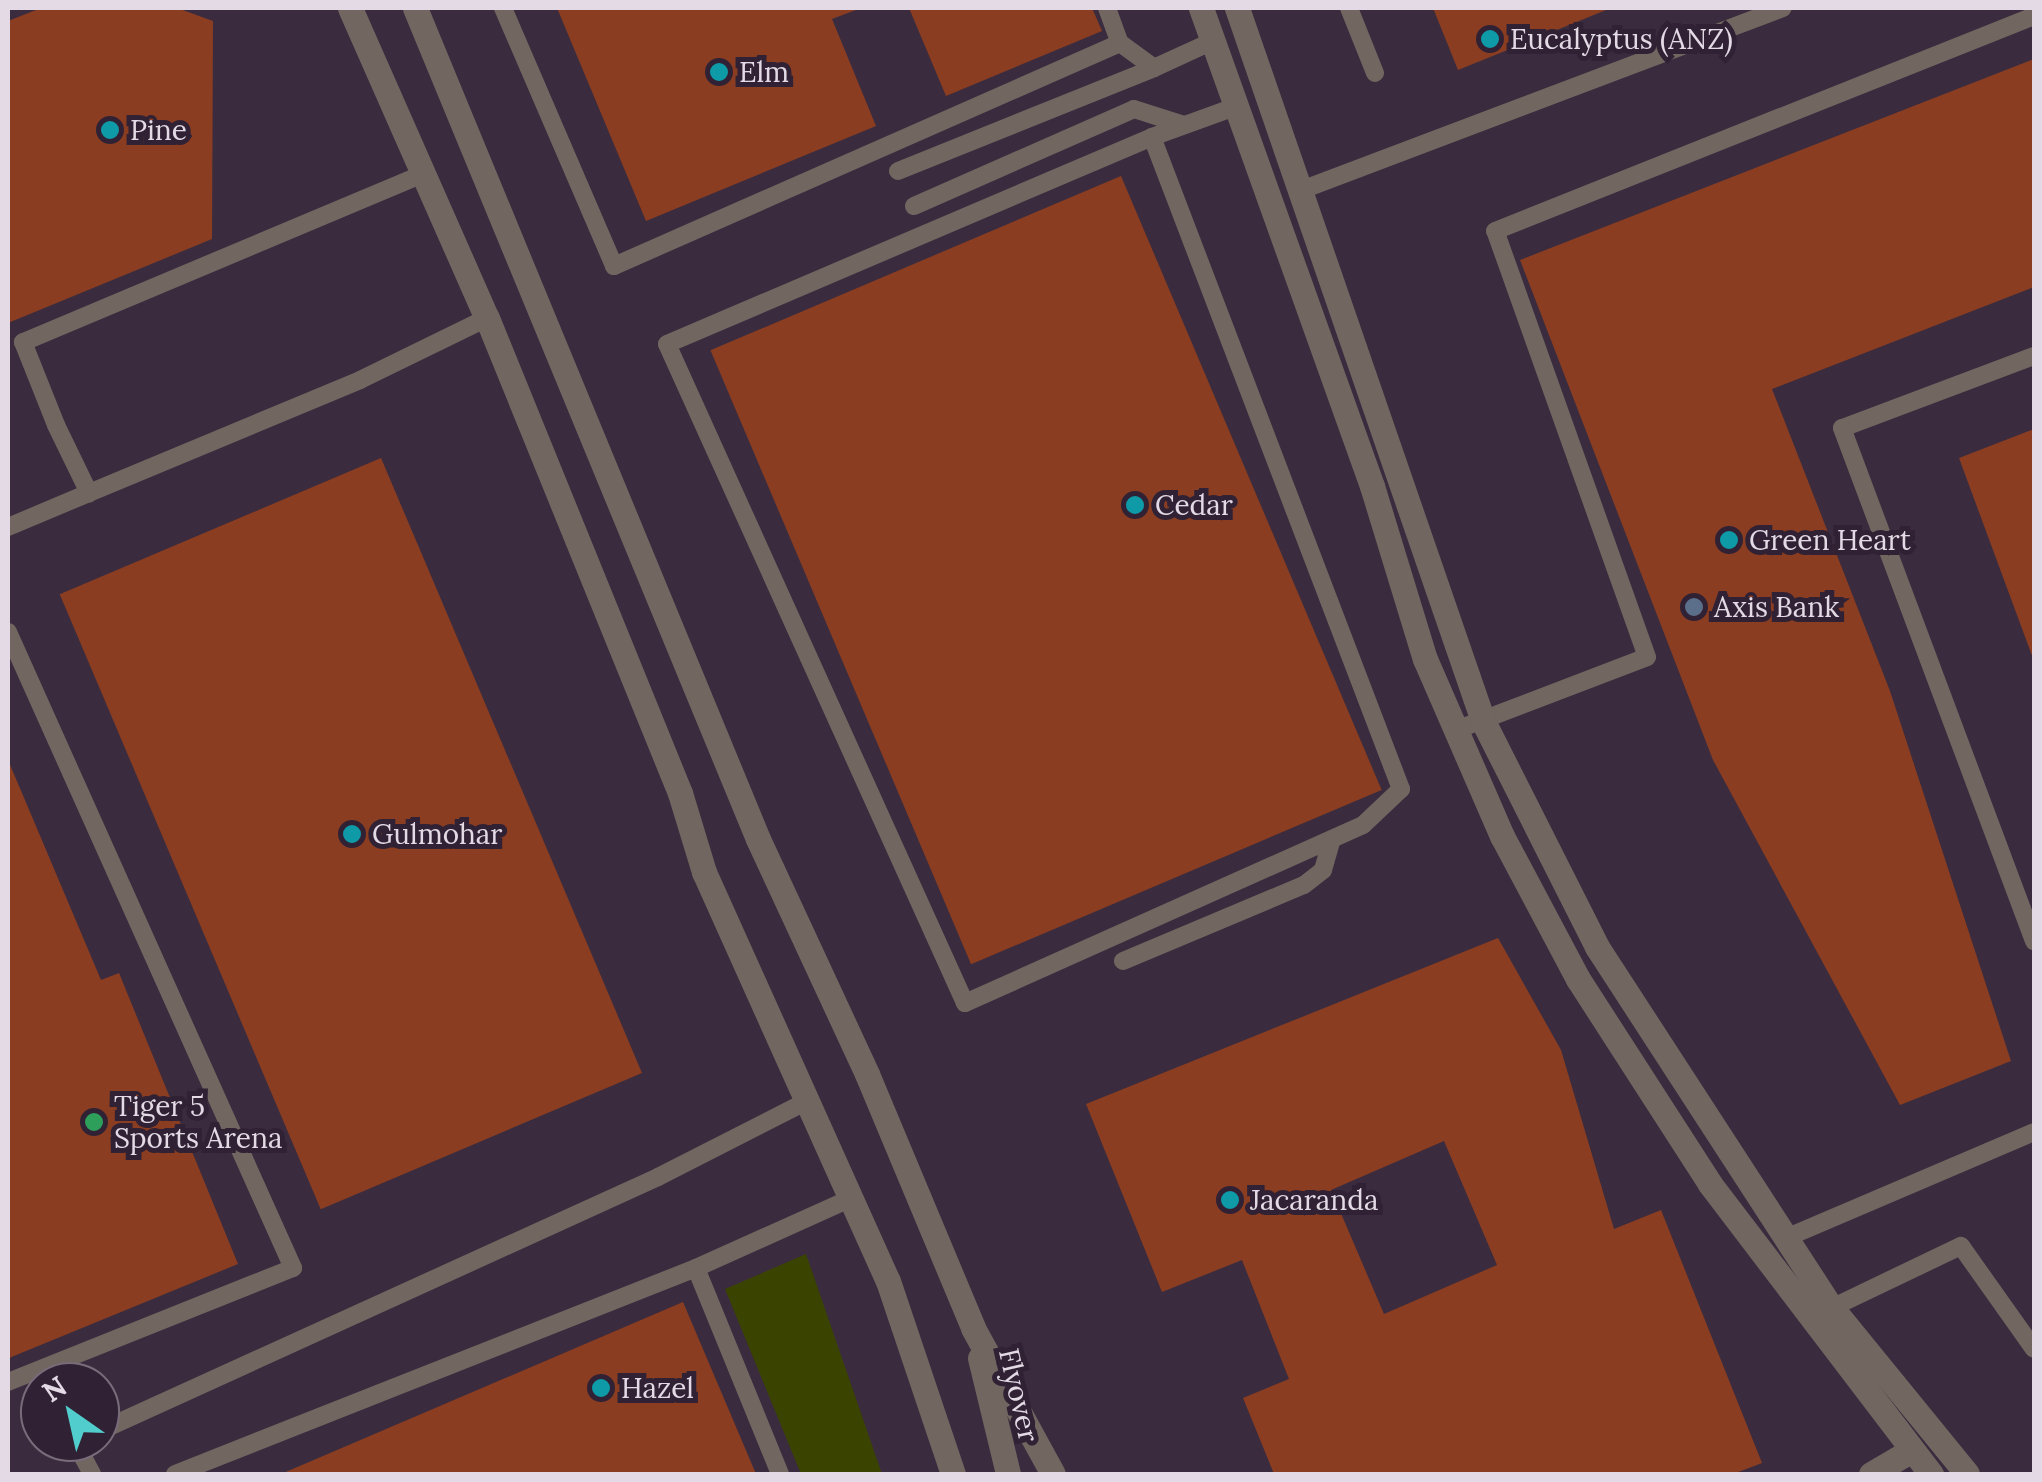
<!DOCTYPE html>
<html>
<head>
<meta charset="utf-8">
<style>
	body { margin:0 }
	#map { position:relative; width:2042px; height:1482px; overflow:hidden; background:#3a2c3e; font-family:Lora,serif }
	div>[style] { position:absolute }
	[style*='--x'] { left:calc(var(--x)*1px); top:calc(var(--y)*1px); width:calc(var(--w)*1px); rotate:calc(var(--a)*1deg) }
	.green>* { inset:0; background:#3b4300 }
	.building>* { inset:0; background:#8b3d21; transform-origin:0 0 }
	.service>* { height:18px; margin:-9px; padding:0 9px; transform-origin:9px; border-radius:9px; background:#716660 }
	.tertiary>* { height:25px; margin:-12.5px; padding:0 12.5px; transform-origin:12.5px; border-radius:12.5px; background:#716660 }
	.dots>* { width:28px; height:28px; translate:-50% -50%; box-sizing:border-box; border:5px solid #302234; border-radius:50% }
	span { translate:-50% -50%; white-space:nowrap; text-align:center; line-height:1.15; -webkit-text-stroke:10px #302234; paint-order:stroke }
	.poi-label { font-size:28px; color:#e3dae6 }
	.left { translate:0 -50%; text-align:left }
	.street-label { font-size:28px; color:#e3dae6 }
	.frame { position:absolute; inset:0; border:10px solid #e3dae6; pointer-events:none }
	.north { position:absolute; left:20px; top:1362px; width:100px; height:100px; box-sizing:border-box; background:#302234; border:2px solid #786c7b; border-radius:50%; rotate:326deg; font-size:28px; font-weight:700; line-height:40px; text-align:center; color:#e3dae6 }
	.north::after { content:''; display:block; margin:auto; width:35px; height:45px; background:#52cdcd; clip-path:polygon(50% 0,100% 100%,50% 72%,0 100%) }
</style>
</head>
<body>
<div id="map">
	<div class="green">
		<div style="clip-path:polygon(806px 1254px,882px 1474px,801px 1474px,725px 1289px)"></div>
	</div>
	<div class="building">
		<div style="clip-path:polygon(41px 8px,177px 8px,213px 21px,212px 239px,8px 323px,8px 21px)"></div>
		<div style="clip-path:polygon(557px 8px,861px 8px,832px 19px,876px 126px,646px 221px)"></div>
		<div style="clip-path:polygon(909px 8px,1092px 8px,1102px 31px,946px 96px)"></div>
		<div style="clip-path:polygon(1433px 8px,1611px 8px,1458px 70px)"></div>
		<div style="clip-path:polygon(2034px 59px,2034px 287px,1772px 389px,1890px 691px,2011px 1061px,1900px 1105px,1713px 760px,1520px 260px)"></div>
		<div style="left:1121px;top:176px;width:667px;height:446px;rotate:67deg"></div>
		<div style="clip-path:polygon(2034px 429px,2034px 661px,1959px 458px)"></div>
		<div style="left:381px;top:458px;width:668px;height:349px;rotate:67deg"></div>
		<div style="clip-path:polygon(8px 760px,101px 980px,119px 973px,238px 1264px,9px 1358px)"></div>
		<div style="clip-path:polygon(evenodd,1498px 938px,1561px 1050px,1614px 1229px,1661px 1210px,1762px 1463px,1733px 1474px,1274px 1474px,1243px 1398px,1289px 1379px,1242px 1260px,1162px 1292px,1086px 1104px,1498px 938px,1444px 1141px,1497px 1265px,1384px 1314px,1331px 1190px,1444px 1141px)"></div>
		<div style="clip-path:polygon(683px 1302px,756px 1474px,281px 1474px)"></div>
	</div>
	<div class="service">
		<div style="--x:503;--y:8;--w:281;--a:66.7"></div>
		<div style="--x:614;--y:266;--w:553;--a:-23.78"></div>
		<div style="--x:1107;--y:8;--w:37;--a:70"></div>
		<div style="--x:1120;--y:43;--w:42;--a:36.3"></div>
		<div style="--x:1154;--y:68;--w:65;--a:-24.6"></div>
		<div style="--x:1349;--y:8;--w:70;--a:68.2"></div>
		<div style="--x:1152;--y:137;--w:698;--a:69.1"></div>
		<div style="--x:1401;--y:789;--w:52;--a:136.5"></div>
		<div style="--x:1363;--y:825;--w:436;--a:155.9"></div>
		<div style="--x:965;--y:1003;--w:723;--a:-114.33"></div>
		<div style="--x:667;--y:344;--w:527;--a:-23.11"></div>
		<div style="--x:1152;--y:137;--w:88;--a:-19.9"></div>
		<div style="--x:898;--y:171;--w:276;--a:-21.9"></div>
		<div style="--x:423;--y:174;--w:434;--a:157.2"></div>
		<div style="--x:23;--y:342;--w:89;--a:68.3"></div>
		<div style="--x:56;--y:425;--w:76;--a:64.1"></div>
		<div style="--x:89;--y:493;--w:294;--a:-22.6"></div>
		<div style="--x:360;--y:380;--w:141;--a:-26"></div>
		<div style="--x:1299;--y:191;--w:517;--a:-20.71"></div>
		<div style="--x:914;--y:206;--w:240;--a:-23.8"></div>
		<div style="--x:1134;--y:109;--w:52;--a:17.7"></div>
		<div style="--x:2034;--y:356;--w:205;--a:159.4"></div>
		<div style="--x:1842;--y:428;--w:548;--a:69.48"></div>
		<div style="--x:8;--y:527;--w:88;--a:-22.8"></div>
		<div style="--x:8;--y:632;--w:697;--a:65.86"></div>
		<div style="--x:293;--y:1268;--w:307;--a:158.2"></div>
		<div style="--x:1456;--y:730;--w:204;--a:-20.9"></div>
		<div style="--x:1647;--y:657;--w:452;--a:-109.6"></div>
		<div style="--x:1495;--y:231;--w:580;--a:-21.75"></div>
		<div style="--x:1123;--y:961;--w:196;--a:-22.8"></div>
		<div style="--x:1304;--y:885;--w:24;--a:-38"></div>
		<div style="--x:1323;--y:870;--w:32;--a:-74"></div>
		<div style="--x:1788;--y:1237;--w:267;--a:-23.1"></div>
		<div style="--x:696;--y:1268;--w:222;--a:67.8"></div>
		<div style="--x:1823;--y:1312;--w:153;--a:-25.6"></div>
		<div style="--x:1961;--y:1246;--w:126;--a:54.7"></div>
		<div style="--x:100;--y:1431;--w:613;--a:-24.47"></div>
		<div style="--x:658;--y:1177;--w:169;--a:-27"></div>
		<div style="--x:88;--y:1442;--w:16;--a:108"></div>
		<div style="--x:83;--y:1457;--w:19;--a:62"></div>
		<div style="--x:175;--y:1474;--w:560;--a:-21.57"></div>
		<div style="--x:696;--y:1268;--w:171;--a:-24.2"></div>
	</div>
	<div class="tertiary">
		<div style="--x:350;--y:8;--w:339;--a:66.2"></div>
		<div style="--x:487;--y:318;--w:513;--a:67.89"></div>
		<div style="--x:680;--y:793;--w:83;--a:73.1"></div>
		<div style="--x:704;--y:872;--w:448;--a:65.8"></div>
		<div style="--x:888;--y:1281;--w:204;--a:71.4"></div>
		<div style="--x:415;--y:8;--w:899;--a:67.57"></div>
		<div style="--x:758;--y:839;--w:259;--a:65.1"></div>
		<div style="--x:867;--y:1074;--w:275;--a:67.3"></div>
		<div style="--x:973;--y:1328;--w:166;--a:61.3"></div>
		<div style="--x:1201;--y:8;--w:508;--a:70.32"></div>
		<div style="--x:1372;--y:486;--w:181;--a:73"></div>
		<div style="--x:1425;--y:659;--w:193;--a:66.5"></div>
		<div style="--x:1502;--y:836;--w:162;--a:62"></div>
		<div style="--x:1578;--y:979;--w:244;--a:57.2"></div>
		<div style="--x:1710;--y:1184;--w:365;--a:52.7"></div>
		<div style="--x:1237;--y:8;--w:754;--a:70.96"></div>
		<div style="--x:1483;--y:721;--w:253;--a:63.2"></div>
		<div style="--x:1597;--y:947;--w:429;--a:57"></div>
		<div style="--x:1831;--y:1307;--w:215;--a:50.8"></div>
		<div style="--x:980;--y:1358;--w:119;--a:76.4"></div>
		<div style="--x:1871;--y:1474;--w:45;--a:-30.5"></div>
	</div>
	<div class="dots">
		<div style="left:1490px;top:39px;background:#0f9aa8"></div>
		<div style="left:719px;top:72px;background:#0f9aa8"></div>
		<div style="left:110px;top:130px;background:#0f9aa8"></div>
		<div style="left:1135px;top:505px;background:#0f9aa8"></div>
		<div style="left:1729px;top:540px;background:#0f9aa8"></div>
		<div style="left:1694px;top:607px;background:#5c6f8a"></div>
		<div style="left:352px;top:834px;background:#0f9aa8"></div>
		<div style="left:94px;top:1122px;background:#2e9e5b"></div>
		<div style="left:1230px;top:1200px;background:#0f9aa8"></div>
		<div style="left:601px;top:1388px;background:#0f9aa8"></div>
	</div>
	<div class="poi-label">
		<span class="left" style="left:1510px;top:39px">Eucalyptus (ANZ)</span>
		<span class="left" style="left:739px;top:72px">Elm</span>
		<span class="left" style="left:130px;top:130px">Pine</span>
		<span class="left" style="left:1155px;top:505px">Cedar</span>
		<span class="left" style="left:1749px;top:540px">Green Heart</span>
		<span class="left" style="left:1714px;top:607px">Axis Bank</span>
		<span class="left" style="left:372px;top:834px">Gulmohar</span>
		<span class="left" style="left:114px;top:1122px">Tiger 5<br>Sports Arena</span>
		<span class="left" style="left:1250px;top:1200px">Jacaranda</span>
		<span class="left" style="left:621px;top:1388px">Hazel</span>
	</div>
	<div class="street-label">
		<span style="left:1019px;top:1395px;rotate:77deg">Flyover</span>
	</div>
	<div class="frame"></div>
	<div class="north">N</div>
</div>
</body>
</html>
